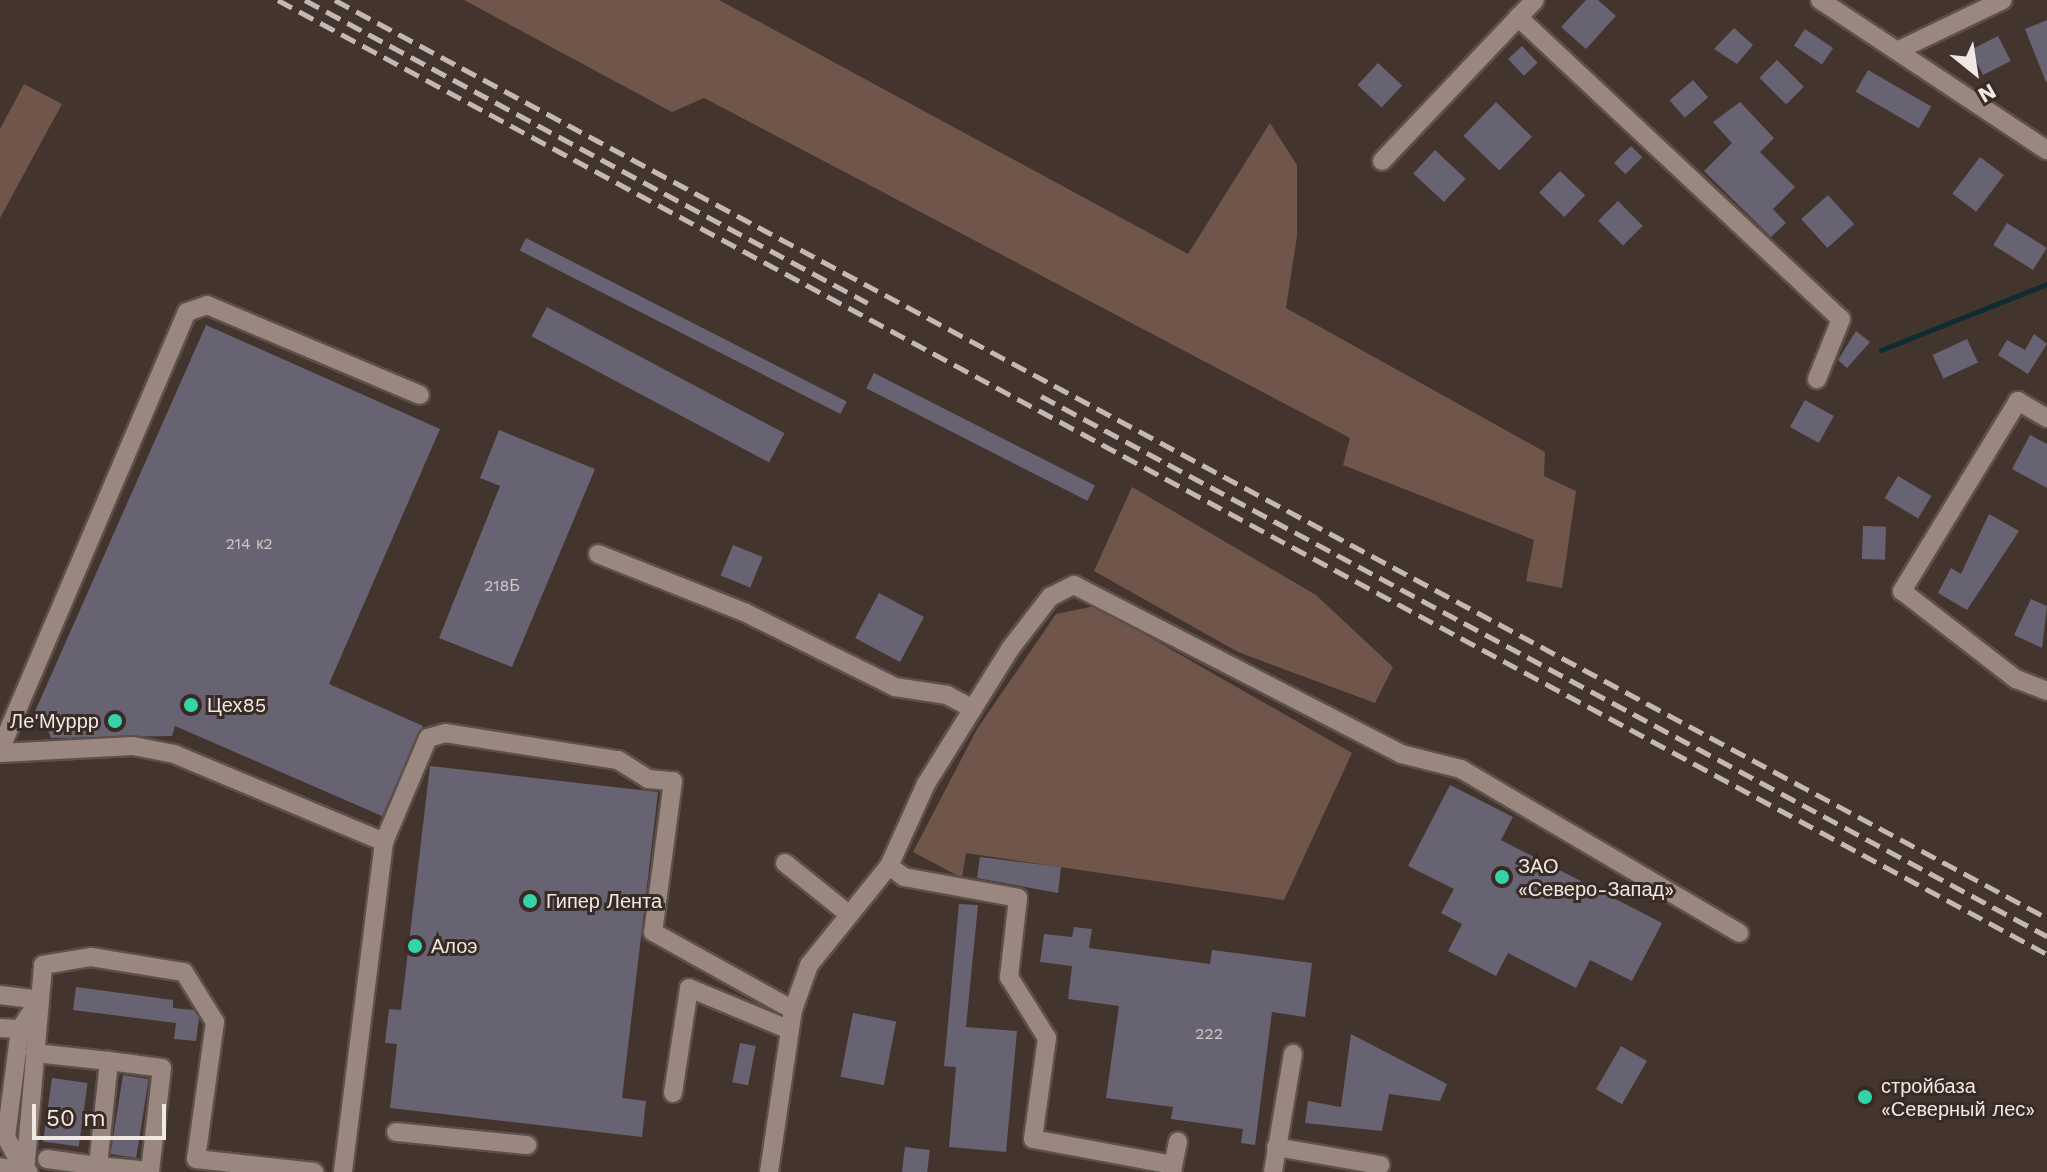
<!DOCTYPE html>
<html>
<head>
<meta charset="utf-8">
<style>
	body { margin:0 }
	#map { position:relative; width:2047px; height:1172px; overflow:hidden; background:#43342e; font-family:"Work Sans",sans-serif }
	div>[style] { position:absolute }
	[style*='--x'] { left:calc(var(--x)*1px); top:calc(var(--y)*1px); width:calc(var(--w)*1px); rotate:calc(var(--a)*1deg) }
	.green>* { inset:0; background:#70554a }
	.stream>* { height:5px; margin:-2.5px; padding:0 2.5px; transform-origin:2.5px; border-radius:2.5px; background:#0c2d31 }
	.building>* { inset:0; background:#686372; transform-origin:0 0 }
	.roads { filter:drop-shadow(2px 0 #5d504b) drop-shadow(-2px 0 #5d504b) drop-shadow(0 2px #5d504b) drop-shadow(0 -2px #5d504b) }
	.minor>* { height:18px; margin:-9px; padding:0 9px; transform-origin:9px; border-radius:9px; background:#998780 }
	.rail>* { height:5px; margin-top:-2.5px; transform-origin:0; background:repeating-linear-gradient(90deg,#c3b8b4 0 16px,transparent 0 24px) }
	.dots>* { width:22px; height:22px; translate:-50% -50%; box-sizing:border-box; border:4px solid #382a24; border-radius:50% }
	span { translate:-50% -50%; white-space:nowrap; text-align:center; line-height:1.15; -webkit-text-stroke:6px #382a24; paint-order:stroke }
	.number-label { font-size:16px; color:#cfc6c7 }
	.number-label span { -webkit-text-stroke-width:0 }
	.poi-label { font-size:20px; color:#f1e7e3 }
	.left { translate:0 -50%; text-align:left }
	.right { translate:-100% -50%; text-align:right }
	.north { position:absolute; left:1935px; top:32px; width:80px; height:80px; -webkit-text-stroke:6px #382a24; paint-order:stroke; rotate:150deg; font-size:22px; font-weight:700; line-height:32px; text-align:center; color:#f1e7e3 }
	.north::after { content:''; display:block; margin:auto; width:28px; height:36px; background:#f1e7e3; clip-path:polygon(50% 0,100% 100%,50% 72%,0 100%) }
	.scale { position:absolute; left:32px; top:1104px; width:134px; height:36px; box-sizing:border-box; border:4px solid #f1e7e3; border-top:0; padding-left:10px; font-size:24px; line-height:28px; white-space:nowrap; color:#f1e7e3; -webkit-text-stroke:6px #382a24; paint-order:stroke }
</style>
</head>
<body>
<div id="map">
	<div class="green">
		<div style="clip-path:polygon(464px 0,719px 0,1188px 254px,1270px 123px,1297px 165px,1297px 236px,1286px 308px,1545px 452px,1544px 476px,1576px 491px,1562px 588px,1526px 581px,1534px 540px,1343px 465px,1350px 438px,704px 98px,672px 112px)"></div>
		<div style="clip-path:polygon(24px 84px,62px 104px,0 218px,0 129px)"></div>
		<div style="clip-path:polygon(1132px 487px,1316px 595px,1393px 667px,1375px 703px,1238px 652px,1094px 571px)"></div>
		<div style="clip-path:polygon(1095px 606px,1352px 753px,1284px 900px,966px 853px,962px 878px,913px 852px,977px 729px,1056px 614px)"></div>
	</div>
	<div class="stream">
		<div style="--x:1881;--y:350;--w:179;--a:-21.7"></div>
	</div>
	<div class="building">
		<div style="clip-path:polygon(1586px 0,1598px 0,1616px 16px,1586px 49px,1561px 27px)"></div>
		<div style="clip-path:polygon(2047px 20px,2047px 82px,2046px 82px,2025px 29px)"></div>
		<div style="clip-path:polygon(1734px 28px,1753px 45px,1737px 64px,1714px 49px)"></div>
		<div style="left:1805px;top:29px;width:34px;height:20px;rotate:34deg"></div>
		<div style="left:1998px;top:36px;width:28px;height:31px;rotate:63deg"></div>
		<div style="left:1522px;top:46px;width:23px;height:19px;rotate:47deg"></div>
		<div style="left:1777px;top:60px;width:38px;height:25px;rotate:45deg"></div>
		<div style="left:1378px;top:63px;width:33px;height:30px;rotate:43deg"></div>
		<div style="left:1868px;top:70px;width:73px;height:25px;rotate:30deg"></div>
		<div style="left:1693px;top:80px;width:23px;height:31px;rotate:49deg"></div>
		<div style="left:1496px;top:102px;width:50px;height:47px;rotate:44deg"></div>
		<div style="clip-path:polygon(1740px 102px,1774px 138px,1760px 152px,1795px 187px,1773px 209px,1786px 223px,1771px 237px,1704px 171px,1732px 143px,1713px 122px)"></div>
		<div style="left:1631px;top:146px;width:16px;height:24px;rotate:45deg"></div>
		<div style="left:1435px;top:150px;width:42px;height:32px;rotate:43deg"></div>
		<div style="left:1980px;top:157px;width:30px;height:46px;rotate:37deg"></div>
		<div style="left:1560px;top:171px;width:35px;height:30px;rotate:44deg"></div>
		<div style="left:1828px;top:195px;width:39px;height:36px;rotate:48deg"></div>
		<div style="left:1618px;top:201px;width:35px;height:28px;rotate:45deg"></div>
		<div style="left:2007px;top:223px;width:47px;height:26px;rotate:32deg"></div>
		<div style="left:526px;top:238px;width:360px;height:14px;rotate:27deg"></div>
		<div style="left:547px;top:307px;width:269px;height:33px;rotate:28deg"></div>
		<div style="clip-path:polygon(206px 325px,440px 429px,329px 684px,423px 726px,382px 816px,175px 726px,172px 736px,51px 738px,45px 722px,33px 716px)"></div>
		<div style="clip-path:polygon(1856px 331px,1870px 342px,1847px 368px,1838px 360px)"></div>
		<div style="clip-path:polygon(2034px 334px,2047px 344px,2028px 374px,1998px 355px,2007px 340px,2025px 350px)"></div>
		<div style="left:1967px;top:339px;width:26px;height:38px;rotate:65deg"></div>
		<div style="left:874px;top:373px;width:248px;height:17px;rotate:27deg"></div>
		<div style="left:1805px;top:400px;width:33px;height:31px;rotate:29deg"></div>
		<div style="clip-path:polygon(499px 430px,595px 469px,512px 667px,439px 638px,500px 486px,480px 478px)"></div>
		<div style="clip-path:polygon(2030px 435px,2047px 444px,2047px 488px,2012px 469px)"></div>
		<div style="left:1898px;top:476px;width:39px;height:26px;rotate:31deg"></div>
		<div style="clip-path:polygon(1989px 514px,2019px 531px,1967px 610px,1938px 593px,1951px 568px,1961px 574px)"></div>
		<div style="left:1863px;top:526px;width:23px;height:33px;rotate:2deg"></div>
		<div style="left:733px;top:545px;width:32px;height:33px;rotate:22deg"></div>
		<div style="left:879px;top:593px;width:51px;height:51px;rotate:28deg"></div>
		<div style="clip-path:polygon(2031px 599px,2047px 606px,2042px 648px,2014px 635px)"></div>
		<div style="clip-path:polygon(430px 766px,658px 792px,622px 1098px,646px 1101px,642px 1137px,390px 1108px,397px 1044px,385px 1043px,389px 1009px,401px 1010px)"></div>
		<div style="clip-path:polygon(1450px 785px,1513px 817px,1501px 840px,1662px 923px,1632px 981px,1590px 960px,1576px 988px,1508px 953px,1496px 976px,1448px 951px,1462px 924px,1441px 913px,1454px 889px,1408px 866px)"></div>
		<div style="clip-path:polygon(980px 857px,1061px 867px,1058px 893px,977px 878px)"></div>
		<div style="clip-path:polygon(959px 904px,978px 905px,966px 1027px,1017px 1031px,1006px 1152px,949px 1147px,956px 1067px,944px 1066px)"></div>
		<div style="clip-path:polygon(1074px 927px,1092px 929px,1089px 948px,1210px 964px,1212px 950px,1312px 963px,1305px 1017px,1272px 1012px,1255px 1145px,1241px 1143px,1243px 1129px,1171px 1119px,1173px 1107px,1106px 1098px,1119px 1006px,1068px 999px,1072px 966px,1040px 962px,1044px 934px,1072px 937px)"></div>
		<div style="clip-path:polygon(76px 987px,173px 1000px,173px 1008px,194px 1010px,199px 1018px,196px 1041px,174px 1039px,176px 1023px,73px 1010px)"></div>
		<div style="left:853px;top:1013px;width:44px;height:65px;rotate:11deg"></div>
		<div style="clip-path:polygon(1351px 1034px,1447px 1084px,1440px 1101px,1389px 1094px,1382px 1131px,1305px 1123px,1308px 1101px,1341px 1107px)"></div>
		<div style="left:740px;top:1043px;width:16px;height:40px;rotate:11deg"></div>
		<div style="left:1621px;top:1046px;width:30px;height:50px;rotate:30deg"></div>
		<div style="left:123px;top:1075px;width:26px;height:80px;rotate:9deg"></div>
		<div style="left:52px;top:1078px;width:36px;height:64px;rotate:8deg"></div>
		<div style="left:905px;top:1147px;width:25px;height:25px;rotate:7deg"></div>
	</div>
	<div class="roads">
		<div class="minor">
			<div style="--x:1820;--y:0;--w:272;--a:33.5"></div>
			<div style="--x:1518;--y:17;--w:442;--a:43.1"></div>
			<div style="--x:1841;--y:319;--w:65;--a:111.8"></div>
			<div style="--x:1899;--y:50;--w:115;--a:-25.7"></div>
			<div style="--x:1382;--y:161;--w:222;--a:-46.5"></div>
			<div style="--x:2047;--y:418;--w:34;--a:-150"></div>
			<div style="--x:2018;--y:401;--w:223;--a:121.4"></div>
			<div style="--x:1902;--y:591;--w:144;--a:37.7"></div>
			<div style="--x:2016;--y:679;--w:33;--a:21"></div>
			<div style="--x:598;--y:554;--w:157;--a:21.7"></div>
			<div style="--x:744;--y:612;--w:169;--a:26.4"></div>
			<div style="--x:895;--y:687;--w:53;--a:8.7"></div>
			<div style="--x:947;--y:695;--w:26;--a:28"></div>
			<div style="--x:0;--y:750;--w:476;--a:-66.9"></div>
			<div style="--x:187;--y:312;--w:21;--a:-19"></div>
			<div style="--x:207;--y:305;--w:231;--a:22.9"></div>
			<div style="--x:0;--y:753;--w:133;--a:-3"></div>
			<div style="--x:133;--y:746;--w:42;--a:11"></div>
			<div style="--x:174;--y:754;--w:228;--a:22.7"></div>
			<div style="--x:384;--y:842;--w:333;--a:97.1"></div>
			<div style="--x:384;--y:842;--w:113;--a:-67.1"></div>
			<div style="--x:428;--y:738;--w:18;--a:-16"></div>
			<div style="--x:445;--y:733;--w:175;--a:8.9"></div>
			<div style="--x:618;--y:760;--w:36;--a:32"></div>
			<div style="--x:648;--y:779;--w:25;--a:5"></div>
			<div style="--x:673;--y:781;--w:152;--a:97.5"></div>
			<div style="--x:653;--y:932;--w:160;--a:29.1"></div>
			<div style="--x:785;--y:863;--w:78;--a:38.8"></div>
			<div style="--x:889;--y:866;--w:19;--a:36"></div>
			<div style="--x:904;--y:877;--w:116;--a:10.4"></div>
			<div style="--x:1018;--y:898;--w:80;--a:96.5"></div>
			<div style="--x:1009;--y:977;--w:72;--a:58.1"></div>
			<div style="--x:1047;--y:1038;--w:102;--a:97.9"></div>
			<div style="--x:1033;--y:1139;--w:142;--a:10.5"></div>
			<div style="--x:0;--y:995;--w:39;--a:7"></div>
			<div style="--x:39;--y:1000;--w:35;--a:123"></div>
			<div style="--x:20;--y:1029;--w:109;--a:97.4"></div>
			<div style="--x:6;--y:1137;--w:40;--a:62"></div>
			<div style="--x:0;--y:1028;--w:20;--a:3"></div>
			<div style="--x:35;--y:1053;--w:74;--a:6.2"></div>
			<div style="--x:109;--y:1061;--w:53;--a:7.5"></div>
			<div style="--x:162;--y:1068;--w:104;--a:96.6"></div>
			<div style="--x:150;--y:1171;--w:52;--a:-174.5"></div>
			<div style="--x:98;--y:1166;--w:106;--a:-84"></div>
			<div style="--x:673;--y:1093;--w:106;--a:-81.3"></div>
			<div style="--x:689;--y:988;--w:109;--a:22.6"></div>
			<div style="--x:396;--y:1132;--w:132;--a:5.7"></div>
			<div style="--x:1276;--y:1147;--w:106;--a:9.8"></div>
			<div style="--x:47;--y:1159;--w:51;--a:7.8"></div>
			<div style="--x:0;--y:1167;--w:29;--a:10"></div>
			<div style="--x:25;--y:1172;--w:208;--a:-85"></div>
			<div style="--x:43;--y:965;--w:49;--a:-9.5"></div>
			<div style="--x:91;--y:957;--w:94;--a:9.2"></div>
			<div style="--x:184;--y:972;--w:59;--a:58.2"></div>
			<div style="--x:215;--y:1022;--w:138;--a:97.9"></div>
			<div style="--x:196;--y:1159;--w:119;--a:6.3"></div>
			<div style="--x:769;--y:1172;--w:164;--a:-81.6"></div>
			<div style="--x:793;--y:1010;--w:48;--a:-70.4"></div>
			<div style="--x:809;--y:965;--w:127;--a:-51.1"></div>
			<div style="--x:889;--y:866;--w:90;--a:-65.7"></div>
			<div style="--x:926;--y:784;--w:159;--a:-58.1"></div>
			<div style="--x:1010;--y:649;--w:66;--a:-52.4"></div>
			<div style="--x:1050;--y:597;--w:27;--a:-27"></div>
			<div style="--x:1074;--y:585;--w:368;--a:27.3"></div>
			<div style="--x:1401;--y:754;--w:62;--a:14"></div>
			<div style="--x:1461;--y:769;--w:323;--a:30.5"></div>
			<div style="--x:1172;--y:1172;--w:31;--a:-79"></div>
			<div style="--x:1273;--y:1172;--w:120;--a:-80.4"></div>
		</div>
	</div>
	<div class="rail">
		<div style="--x:278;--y:0;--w:2010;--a:28.34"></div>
		<div style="--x:305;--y:0;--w:639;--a:28.29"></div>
		<div style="--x:335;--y:0;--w:1943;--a:28.2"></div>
		<div style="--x:1041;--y:396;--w:1142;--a:28.23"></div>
	</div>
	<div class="dots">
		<div style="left:191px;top:705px;background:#34d4a8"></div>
		<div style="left:115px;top:721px;background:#34d4a8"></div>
		<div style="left:1502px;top:877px;background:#34d4a8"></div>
		<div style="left:530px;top:901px;background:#34d4a8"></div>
		<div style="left:415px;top:946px;background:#34d4a8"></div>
		<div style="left:1865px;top:1097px;background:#34d4a8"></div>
	</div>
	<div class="number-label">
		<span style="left:249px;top:544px">214 к2</span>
		<span style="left:502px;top:586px">218Б</span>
		<span style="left:1209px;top:1034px">222</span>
	</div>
	<div class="poi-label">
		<span class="left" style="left:207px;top:705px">Цех85</span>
		<span class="right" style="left:99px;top:721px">Ле'Муррр</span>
		<span class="left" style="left:1518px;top:878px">ЗАО<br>«Северо-Запад»</span>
		<span class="left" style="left:546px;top:901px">Гипер Лента</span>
		<span class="left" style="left:431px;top:946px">Алоэ</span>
		<span class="left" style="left:1881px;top:1098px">стройбаза<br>«Северный лес»</span>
	</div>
	<div class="north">N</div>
	<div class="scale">50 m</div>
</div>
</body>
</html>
